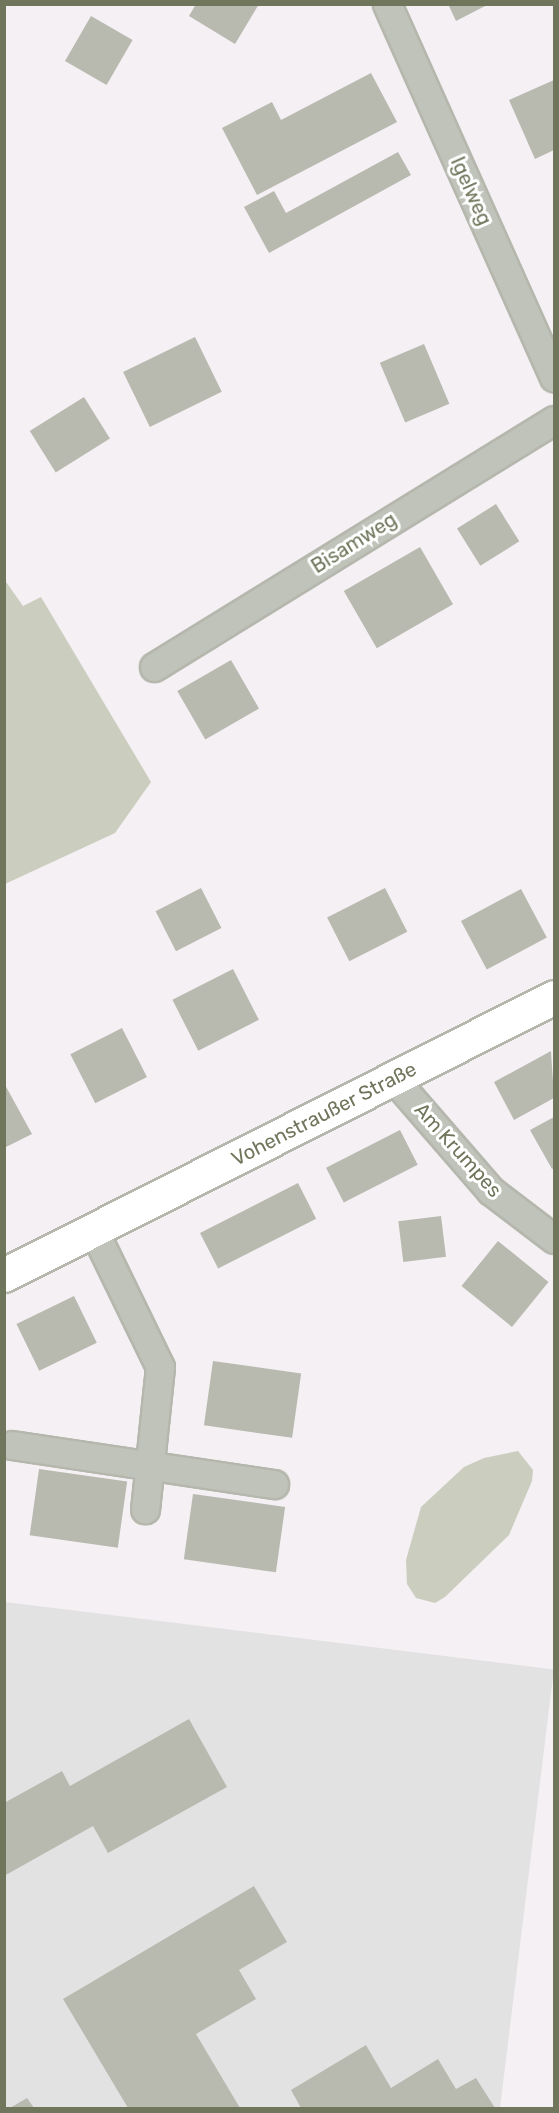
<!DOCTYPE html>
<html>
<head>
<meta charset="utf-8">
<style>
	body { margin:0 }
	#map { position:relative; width:559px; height:2113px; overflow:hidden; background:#f4f0f4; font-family:Rubik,sans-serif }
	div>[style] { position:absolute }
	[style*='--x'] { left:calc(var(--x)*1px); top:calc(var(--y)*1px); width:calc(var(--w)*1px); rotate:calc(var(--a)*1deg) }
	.built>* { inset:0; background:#e3e2e2; transform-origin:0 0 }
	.water>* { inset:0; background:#cbcdbf }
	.building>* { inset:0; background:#b8bab0; transform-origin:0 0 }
	.roads { filter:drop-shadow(2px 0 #b5b7ad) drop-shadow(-2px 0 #b5b7ad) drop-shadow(0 2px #b5b7ad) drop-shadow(0 -2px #b5b7ad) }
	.minor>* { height:27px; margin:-13.5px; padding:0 13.5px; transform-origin:13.5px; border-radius:13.5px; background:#c0c3ba }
	.secondary>* { height:33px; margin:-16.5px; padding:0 16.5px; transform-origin:16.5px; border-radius:16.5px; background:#fff }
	span { translate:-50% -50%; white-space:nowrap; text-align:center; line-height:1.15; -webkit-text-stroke:6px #fff; paint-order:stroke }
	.street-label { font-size:20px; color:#6f765c }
	.frame { position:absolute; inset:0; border:6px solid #6f765c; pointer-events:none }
</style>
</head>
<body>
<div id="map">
	<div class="built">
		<div style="left:5px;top:1602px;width:553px;height:506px;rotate:7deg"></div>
	</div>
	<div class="water">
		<div style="clip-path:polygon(4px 579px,23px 606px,41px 597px,151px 782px,115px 833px,5px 884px)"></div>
		<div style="clip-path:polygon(518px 1451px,533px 1470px,532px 1481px,509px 1535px,445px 1597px,435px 1603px,416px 1598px,407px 1584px,406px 1560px,421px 1507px,464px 1467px,484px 1458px)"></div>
	</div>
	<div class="building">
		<div style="clip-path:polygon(196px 4px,259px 4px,235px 44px,189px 16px)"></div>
		<div style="clip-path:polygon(448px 4px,489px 4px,456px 21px)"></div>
		<div style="left:91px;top:16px;width:48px;height:52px;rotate:30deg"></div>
		<div style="clip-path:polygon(371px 73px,397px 122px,257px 195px,222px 128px,272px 102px,281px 120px)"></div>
		<div style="clip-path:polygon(554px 80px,554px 150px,535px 159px,509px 100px)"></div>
		<div style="clip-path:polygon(398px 152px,411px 175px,269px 253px,244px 207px,274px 191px,286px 213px)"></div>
		<div style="left:195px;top:337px;width:61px;height:80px;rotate:64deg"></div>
		<div style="left:424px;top:344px;width:65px;height:48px;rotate:67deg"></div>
		<div style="left:84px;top:397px;width:49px;height:64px;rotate:58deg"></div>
		<div style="left:496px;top:504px;width:44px;height:46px;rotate:58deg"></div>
		<div style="left:420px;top:547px;width:66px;height:88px;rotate:60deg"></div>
		<div style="left:231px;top:660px;width:56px;height:62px;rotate:60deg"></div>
		<div style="left:201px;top:888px;width:45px;height:51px;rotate:63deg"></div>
		<div style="left:385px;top:888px;width:49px;height:65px;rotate:63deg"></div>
		<div style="left:521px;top:889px;width:55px;height:68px;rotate:62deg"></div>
		<div style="left:233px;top:969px;width:57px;height:68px;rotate:63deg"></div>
		<div style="left:122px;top:1028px;width:55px;height:58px;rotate:63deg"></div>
		<div style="clip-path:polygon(551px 1051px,554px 1098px,514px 1120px,494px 1082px)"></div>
		<div style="clip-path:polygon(4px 1083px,32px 1134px,4px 1148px)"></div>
		<div style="clip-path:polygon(554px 1117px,554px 1168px,552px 1169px,530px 1130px)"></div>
		<div style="left:400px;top:1130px;width:39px;height:83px;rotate:63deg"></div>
		<div style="left:298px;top:1183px;width:40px;height:110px;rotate:63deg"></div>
		<div style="left:441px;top:1216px;width:41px;height:43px;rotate:83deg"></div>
		<div style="left:498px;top:1241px;width:65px;height:58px;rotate:39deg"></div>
		<div style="left:74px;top:1296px;width:52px;height:64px;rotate:64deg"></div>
		<div style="left:213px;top:1361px;width:89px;height:65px;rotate:8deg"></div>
		<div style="left:39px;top:1469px;width:89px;height:67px;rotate:8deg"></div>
		<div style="left:193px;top:1494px;width:93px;height:66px;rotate:8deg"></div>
		<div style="clip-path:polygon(189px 1719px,227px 1787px,108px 1853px,93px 1826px,4px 1876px,4px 1803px,62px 1771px,70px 1786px)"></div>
		<div style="clip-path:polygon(254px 1886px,287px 1942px,239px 1970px,256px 1999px,196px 2034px,240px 2108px,128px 2108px,63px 1999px)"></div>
		<div style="clip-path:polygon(366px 2045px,391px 2088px,438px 2059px,456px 2089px,476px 2078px,495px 2108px,301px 2108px,291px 2090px)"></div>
		<div style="clip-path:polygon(27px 2098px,34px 2108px,10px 2108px)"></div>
	</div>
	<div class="roads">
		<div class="minor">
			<div style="--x:387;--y:4;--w:409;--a:65.9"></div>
			<div style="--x:154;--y:667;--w:470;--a:-31.7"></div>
			<div style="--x:394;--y:1079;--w:148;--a:49.1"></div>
			<div style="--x:491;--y:1191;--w:79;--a:37.3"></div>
			<div style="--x:94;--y:1231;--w:151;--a:64.1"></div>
			<div style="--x:160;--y:1367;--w:143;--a:96"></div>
			<div style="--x:12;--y:1445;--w:265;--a:8.5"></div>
		</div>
		<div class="secondary">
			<div style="--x:4;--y:1275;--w:616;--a:-26.81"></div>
		</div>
	</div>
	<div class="street-label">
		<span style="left:471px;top:191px;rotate:66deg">Igelweg</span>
		<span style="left:354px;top:543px;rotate:-32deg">Bisamweg</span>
		<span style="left:324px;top:1114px;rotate:-27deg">Vohenstraußer Straße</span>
		<span style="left:458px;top:1150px;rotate:48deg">Am Krumpes</span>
	</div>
	<div class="frame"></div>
</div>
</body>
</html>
